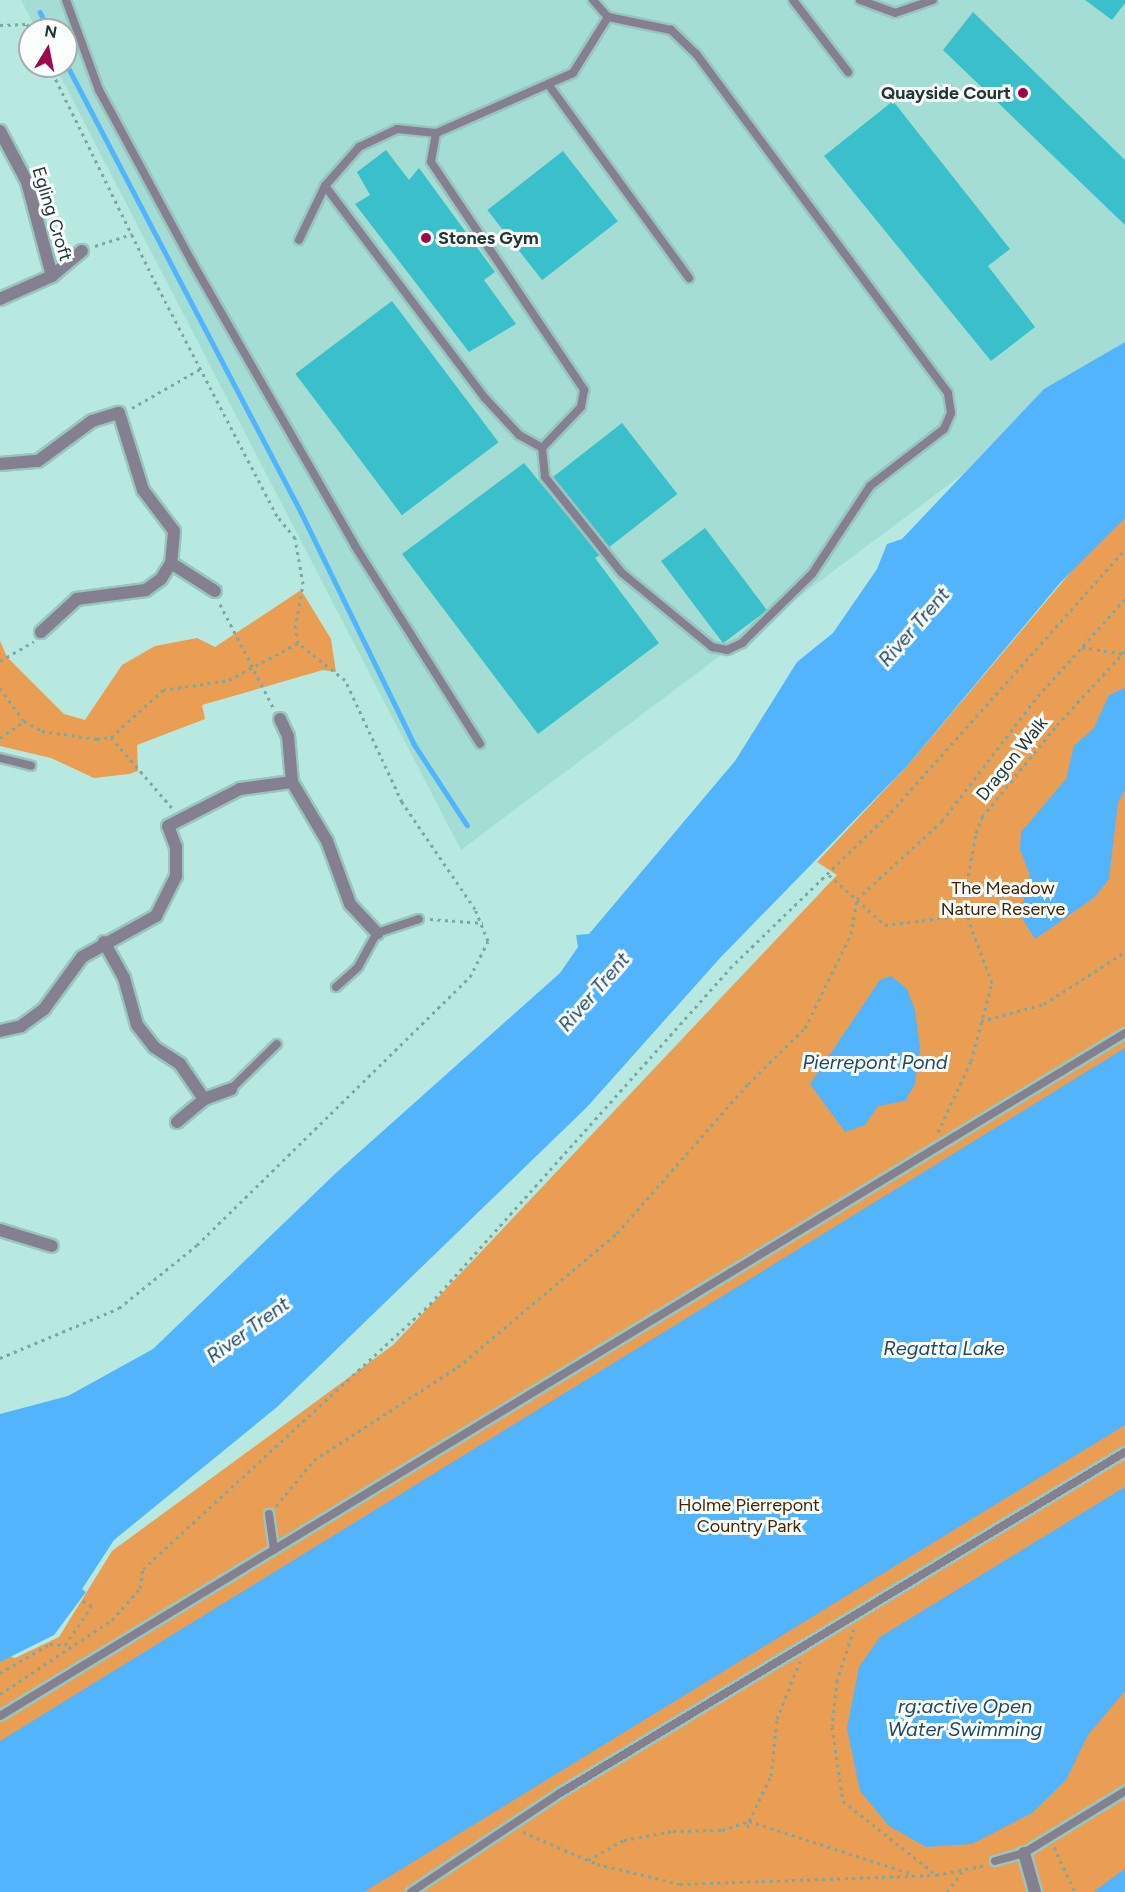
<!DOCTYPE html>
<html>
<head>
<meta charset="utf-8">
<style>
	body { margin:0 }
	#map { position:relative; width:1125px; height:1892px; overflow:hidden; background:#b7e9e0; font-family:Figtree,sans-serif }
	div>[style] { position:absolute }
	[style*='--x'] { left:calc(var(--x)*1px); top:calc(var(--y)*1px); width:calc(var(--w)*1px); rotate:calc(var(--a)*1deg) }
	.built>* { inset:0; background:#a3ddd3 }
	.green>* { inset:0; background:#e99e54 }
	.water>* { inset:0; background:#51b4fd }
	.stream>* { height:4.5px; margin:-2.25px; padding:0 2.25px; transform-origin:2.25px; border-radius:2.25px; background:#51b4fd }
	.building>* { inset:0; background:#3ac0cb; transform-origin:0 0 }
	.path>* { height:3px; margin-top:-1.5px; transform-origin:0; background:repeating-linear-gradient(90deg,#7fa69f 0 3px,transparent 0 7.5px) }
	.roads { filter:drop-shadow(2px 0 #99c5bd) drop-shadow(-2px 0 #99c5bd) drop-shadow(0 2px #99c5bd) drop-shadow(0 -2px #99c5bd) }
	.service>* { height:8px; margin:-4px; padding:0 4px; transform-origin:4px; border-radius:4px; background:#85808f }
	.minor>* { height:12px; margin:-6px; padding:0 6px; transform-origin:6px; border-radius:6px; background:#85808f }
	.dots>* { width:16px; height:16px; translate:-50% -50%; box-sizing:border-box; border:3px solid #fafffe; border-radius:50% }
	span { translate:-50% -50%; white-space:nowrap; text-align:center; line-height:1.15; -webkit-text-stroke:6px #fafffe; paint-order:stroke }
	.poi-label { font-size:18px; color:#223633; font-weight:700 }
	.right { translate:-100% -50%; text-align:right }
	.left { translate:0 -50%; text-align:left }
	.street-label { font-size:18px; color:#223633 }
	.park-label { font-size:18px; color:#442400 }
	.water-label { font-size:20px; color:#1e4764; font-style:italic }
	.north { position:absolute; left:18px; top:18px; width:60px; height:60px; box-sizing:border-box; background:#fafffe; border:2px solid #a4afad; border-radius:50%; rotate:10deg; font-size:16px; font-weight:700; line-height:24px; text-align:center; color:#223633 }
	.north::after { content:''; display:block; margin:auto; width:21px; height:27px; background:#9f064c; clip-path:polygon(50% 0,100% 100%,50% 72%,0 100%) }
</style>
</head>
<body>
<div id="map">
	<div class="built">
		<div style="clip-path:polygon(21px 0,1125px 0,1125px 342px,1044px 389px,963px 474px,461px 850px,55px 66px,66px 66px,66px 30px,37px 30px)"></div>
	</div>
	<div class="green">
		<div style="clip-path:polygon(1125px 518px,1125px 1892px,0 1892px,0 1652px,15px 1658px,59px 1637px,112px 1551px,393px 1345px,837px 875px,817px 862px,908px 765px,1097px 541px)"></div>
		<div style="clip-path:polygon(301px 590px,331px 639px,336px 672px,323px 670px,202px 705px,205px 719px,137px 745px,138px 771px,129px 774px,94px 778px,51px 758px,0 746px,0 641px,7px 657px,64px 714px,85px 720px,122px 665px,155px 646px,197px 638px,215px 647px)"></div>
	</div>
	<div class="water">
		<div style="clip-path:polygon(1125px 342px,1125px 518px,1060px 583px,908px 765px,720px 958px,587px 1107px,277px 1407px,114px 1540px,82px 1589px,86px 1592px,54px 1635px,0 1662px,0 1414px,68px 1396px,153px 1349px,337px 1172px,560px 973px,578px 947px,576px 935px,589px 934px,735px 761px,797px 662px,833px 633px,877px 569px,887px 544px,902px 539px,1044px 389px)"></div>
		<div style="clip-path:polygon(1125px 688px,1125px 789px,1118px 803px,1109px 879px,1095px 897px,1035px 939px,1020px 915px,1030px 875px,1020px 850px,1021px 832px,1066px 779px,1074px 746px,1094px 728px,1109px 695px)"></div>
		<div style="clip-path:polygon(891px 976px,907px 989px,915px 1010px,920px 1048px,915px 1084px,905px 1101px,878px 1106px,865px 1125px,845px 1132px,810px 1084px,880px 980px)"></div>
		<div style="clip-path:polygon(1125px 1048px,1125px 1425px,364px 1892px,0 1892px,0 1741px)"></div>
		<div style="clip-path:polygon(1125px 1487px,1125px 1691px,1088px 1735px,1066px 1780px,1032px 1813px,972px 1844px,926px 1847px,889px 1826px,860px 1791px,847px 1728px,859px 1667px,880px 1637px)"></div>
		<div style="clip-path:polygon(1125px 1869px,1125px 1892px,1093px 1892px)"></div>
	</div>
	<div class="stream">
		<div style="--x:40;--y:12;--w:20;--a:63"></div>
		<div style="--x:66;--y:63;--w:507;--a:62.37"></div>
		<div style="--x:301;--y:512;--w:258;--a:64"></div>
		<div style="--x:414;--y:744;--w:97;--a:56.8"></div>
	</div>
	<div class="building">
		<div style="clip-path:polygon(1085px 0,1125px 0,1125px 3px,1112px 20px)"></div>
		<div style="clip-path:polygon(973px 12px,1125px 160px,1125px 225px,943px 50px)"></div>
		<div style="clip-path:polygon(893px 101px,1010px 249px,988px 266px,1035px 327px,991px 361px,824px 156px)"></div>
		<div style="clip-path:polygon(386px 150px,409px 180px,419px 168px,495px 272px,484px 280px,516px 324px,469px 352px,355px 204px,370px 195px,357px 172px)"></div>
		<div style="left:563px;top:151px;width:89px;height:96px;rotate:52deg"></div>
		<div style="left:392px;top:301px;width:177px;height:121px;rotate:53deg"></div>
		<div style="left:622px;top:423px;width:90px;height:88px;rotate:52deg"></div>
		<div style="clip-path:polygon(524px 463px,600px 555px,595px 558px,659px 643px,538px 734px,402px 554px)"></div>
		<div style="left:705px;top:528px;width:103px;height:55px;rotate:53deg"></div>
	</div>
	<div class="path">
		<div style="--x:0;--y:25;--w:27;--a:-2"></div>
		<div style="--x:27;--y:24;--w:7;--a:63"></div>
		<div style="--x:95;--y:246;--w:39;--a:-18"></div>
		<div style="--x:132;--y:408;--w:78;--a:-29.8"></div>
		<div style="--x:220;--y:604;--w:116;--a:62.8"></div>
		<div style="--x:1082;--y:647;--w:42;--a:9.7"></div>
		<div style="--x:0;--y:661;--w:39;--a:-30"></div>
		<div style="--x:0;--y:688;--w:41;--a:54"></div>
		<div style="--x:24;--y:721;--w:21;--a:29"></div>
		<div style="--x:42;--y:731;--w:56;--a:8.3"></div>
		<div style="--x:97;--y:739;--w:14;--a:-8"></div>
		<div style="--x:111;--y:737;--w:70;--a:-42.1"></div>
		<div style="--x:163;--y:690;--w:67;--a:-8.6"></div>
		<div style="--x:229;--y:680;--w:78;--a:-28.2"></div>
		<div style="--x:111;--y:737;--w:94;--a:49.3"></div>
		<div style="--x:0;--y:738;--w:29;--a:-35"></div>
		<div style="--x:829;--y:875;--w:75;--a:41.8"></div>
		<div style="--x:885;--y:925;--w:66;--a:-6.9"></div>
		<div style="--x:951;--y:917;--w:17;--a:-45"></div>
		<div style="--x:430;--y:919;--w:53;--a:4.3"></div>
		<div style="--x:981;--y:1021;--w:65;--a:-15.1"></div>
		<div style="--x:1044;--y:1004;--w:96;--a:-32.7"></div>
		<div style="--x:938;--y:1132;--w:78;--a:-65.1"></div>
		<div style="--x:971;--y:1061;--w:81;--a:-74.9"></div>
		<div style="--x:992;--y:983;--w:83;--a:-110.4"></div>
		<div style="--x:963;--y:905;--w:73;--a:-79.8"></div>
		<div style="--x:976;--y:833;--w:17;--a:-69"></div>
		<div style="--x:982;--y:817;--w:119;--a:-50.8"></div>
		<div style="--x:1057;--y:725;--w:100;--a:-47.4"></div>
		<div style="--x:0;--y:1358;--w:129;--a:-22.8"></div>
		<div style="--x:119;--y:1308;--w:100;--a:-38.9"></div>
		<div style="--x:197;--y:1245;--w:383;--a:-44.5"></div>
		<div style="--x:470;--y:977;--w:40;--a:-63.4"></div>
		<div style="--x:488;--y:941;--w:35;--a:-112"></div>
		<div style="--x:475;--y:909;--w:130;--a:-124.3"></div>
		<div style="--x:402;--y:802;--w:135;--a:-115"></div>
		<div style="--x:345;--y:680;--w:60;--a:-141.8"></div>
		<div style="--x:298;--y:643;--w:15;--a:-101"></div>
		<div style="--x:295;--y:628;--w:45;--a:-79.7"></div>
		<div style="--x:303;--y:584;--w:47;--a:-99.9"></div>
		<div style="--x:295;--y:538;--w:28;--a:-129"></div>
		<div style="--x:277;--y:516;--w:262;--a:-117.5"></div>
		<div style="--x:156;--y:284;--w:243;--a:-116.1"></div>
		<div style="--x:276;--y:1506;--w:60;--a:-50.4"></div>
		<div style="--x:314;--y:1460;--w:171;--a:-32.9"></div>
		<div style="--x:458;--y:1367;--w:208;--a:-40.1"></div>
		<div style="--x:617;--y:1233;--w:198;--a:-48.7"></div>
		<div style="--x:748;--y:1084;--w:80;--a:-44.5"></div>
		<div style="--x:805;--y:1028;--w:105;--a:-63.9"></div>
		<div style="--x:851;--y:934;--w:36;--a:-80"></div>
		<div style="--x:857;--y:899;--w:115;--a:-42.5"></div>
		<div style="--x:942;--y:821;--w:158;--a:-52.5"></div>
		<div style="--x:1038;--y:696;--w:130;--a:-48.1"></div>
		<div style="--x:854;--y:1629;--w:54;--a:108.4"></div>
		<div style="--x:837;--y:1680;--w:47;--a:96.1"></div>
		<div style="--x:832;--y:1727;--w:75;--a:81.5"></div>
		<div style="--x:843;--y:1801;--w:117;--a:38.4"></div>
		<div style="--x:0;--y:1673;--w:58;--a:-30.1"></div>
		<div style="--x:50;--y:1644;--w:15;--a:4"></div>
		<div style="--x:65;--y:1645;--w:47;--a:-55.3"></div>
		<div style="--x:92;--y:1606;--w:13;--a:-151"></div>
		<div style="--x:0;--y:1694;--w:134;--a:-33.5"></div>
		<div style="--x:112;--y:1620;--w:43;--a:-48.8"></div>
		<div style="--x:140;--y:1588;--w:19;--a:-81"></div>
		<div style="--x:143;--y:1569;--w:391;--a:-42.7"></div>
		<div style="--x:430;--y:1304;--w:450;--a:-48.2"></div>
		<div style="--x:730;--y:968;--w:224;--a:-44.1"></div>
		<div style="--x:891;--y:812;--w:352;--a:-48.3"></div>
		<div style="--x:749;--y:1821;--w:168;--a:18"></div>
		<div style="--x:747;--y:1827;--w:6;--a:-51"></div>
		<div style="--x:523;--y:1832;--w:81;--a:23.4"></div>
		<div style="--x:597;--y:1864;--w:85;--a:13.5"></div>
		<div style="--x:680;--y:1884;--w:256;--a:-2"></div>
		<div style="--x:936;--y:1875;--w:51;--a:-11.3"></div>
		<div style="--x:1054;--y:1847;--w:50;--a:65"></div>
		<div style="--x:588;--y:1860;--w:41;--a:-29.1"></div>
		<div style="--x:624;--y:1840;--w:50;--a:-10.4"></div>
		<div style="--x:673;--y:1831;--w:49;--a:-1.2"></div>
		<div style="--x:722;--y:1830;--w:28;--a:-18"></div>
		<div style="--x:749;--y:1821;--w:50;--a:-63.9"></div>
		<div style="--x:771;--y:1776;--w:57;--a:-84"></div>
		<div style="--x:777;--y:1719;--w:62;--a:-68.4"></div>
		<div style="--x:947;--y:1892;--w:25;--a:-53"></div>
	</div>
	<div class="roads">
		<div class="service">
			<div style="--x:66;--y:0;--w:96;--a:69.9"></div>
			<div style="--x:99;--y:90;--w:196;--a:61.6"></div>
			<div style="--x:192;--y:262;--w:327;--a:60.1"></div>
			<div style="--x:355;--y:546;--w:234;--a:57.7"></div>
			<div style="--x:593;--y:0;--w:23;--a:49"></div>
			<div style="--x:608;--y:17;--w:66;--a:122"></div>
			<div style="--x:573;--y:73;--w:150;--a:156.3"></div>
			<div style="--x:436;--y:133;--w:29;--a:100"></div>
			<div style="--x:431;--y:162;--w:275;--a:56.1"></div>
			<div style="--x:584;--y:390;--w:17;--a:100"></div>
			<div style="--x:581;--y:407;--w:57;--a:133.6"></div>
			<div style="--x:542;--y:448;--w:29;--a:84"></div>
			<div style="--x:545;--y:477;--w:123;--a:51.3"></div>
			<div style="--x:622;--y:573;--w:117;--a:39.4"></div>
			<div style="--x:712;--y:647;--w:15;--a:11"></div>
			<div style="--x:727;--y:650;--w:17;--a:-25"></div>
			<div style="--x:742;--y:643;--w:98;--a:-44.6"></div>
			<div style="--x:812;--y:574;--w:105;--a:-56.6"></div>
			<div style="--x:870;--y:486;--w:93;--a:-37.6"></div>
			<div style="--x:944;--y:429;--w:17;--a:-66"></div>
			<div style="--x:951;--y:413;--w:20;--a:-99"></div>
			<div style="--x:948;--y:393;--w:422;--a:-126.6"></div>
			<div style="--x:696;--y:54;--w:35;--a:-136"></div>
			<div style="--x:671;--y:30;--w:64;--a:-168.3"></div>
			<div style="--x:793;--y:0;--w:91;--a:52.6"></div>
			<div style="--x:860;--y:0;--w:37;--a:20"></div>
			<div style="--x:895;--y:13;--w:40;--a:-18.9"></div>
			<div style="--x:548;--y:84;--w:240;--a:54"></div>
			<div style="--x:325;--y:186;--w:266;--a:53"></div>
			<div style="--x:485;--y:398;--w:50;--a:47.4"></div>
			<div style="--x:519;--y:435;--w:26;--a:29"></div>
			<div style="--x:299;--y:240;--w:60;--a:-64.3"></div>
			<div style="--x:325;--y:186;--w:52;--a:-48.9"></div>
			<div style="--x:359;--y:147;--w:42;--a:-25.3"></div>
			<div style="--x:397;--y:129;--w:39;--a:6"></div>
			<div style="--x:0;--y:758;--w:32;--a:14"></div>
			<div style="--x:336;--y:987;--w:30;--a:-42"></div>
			<div style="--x:358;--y:967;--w:39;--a:-61"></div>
			<div style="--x:377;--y:933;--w:44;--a:-18.4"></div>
			<div style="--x:231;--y:1089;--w:64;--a:-44.4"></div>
			<div style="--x:269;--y:1514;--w:36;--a:82"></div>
			<div style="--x:0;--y:1716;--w:1316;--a:-31.26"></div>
			<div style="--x:995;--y:1861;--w:30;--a:-15"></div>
			<div style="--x:1024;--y:1853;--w:119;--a:-31.5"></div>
			<div style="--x:411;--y:1892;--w:179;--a:-33.6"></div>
			<div style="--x:560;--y:1793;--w:660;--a:-31.11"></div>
		</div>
		<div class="minor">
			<div style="--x:0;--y:131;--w:58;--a:62.1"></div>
			<div style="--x:27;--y:182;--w:97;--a:75.1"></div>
			<div style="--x:52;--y:276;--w:57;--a:156.1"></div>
			<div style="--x:52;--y:276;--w:39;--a:-40"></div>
			<div style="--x:0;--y:464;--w:38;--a:-5"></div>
			<div style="--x:38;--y:461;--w:67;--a:-36.5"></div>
			<div style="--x:92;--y:421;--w:28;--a:-17"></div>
			<div style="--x:119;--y:413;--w:81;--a:72.7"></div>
			<div style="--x:143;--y:490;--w:51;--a:52.9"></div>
			<div style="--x:174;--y:531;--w:32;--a:95"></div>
			<div style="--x:171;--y:563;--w:19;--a:122"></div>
			<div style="--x:161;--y:579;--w:19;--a:144"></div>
			<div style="--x:146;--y:590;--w:70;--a:172.6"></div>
			<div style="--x:77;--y:599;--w:49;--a:137.5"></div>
			<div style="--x:171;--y:563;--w:52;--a:32.5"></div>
			<div style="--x:280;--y:719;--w:19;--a:65"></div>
			<div style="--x:288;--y:736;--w:46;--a:85"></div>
			<div style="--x:104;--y:942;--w:41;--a:60.9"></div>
			<div style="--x:124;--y:978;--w:49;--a:74.5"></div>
			<div style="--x:137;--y:1025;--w:28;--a:52"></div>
			<div style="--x:154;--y:1047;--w:31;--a:33"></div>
			<div style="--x:180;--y:1064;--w:42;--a:55.6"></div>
			<div style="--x:0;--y:1031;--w:22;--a:-13"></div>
			<div style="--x:21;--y:1026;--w:29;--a:-36"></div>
			<div style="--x:44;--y:1009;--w:64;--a:-53.8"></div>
			<div style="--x:82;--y:957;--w:85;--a:-29"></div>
			<div style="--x:156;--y:916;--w:45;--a:-63.4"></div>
			<div style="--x:176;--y:876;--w:29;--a:-90"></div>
			<div style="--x:176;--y:847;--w:22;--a:-111"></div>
			<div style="--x:168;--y:826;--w:81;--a:-27.2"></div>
			<div style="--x:240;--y:789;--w:52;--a:-7.7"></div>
			<div style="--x:292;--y:782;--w:69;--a:59.3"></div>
			<div style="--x:327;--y:841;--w:67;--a:69.9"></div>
			<div style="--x:350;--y:904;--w:40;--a:47"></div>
			<div style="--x:177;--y:1122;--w:35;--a:-40"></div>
			<div style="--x:204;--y:1099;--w:29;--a:-20"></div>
			<div style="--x:0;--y:1230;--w:54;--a:17.1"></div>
			<div style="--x:1024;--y:1853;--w:41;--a:74.2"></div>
		</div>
	</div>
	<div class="dots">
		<div style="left:1023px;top:93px;background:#9f064c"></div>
		<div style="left:426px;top:238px;background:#9f064c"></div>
	</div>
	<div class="poi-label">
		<span class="right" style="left:1011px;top:93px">Quayside Court</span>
		<span class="left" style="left:438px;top:238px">Stones Gym</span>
	</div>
	<div class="street-label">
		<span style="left:52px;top:214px;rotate:73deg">Egling Croft</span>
		<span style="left:1012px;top:759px;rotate:-51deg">Dragon Walk</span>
	</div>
	<div class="park-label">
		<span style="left:1003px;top:899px">The Meadow<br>Nature Reserve</span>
		<span style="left:749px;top:1516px">Holme Pierrepont<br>Country Park</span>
	</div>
	<div class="water-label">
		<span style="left:914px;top:627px;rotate:-49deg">River Trent</span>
		<span style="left:594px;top:992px;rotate:-49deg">River Trent</span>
		<span style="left:875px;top:1062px">Pierrepont Pond</span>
		<span style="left:248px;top:1330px;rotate:-36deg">River Trent</span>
		<span style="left:944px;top:1348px">Regatta Lake</span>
		<span style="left:965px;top:1718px">rg:active Open<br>Water Swimming</span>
	</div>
	<div class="north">N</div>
</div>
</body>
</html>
